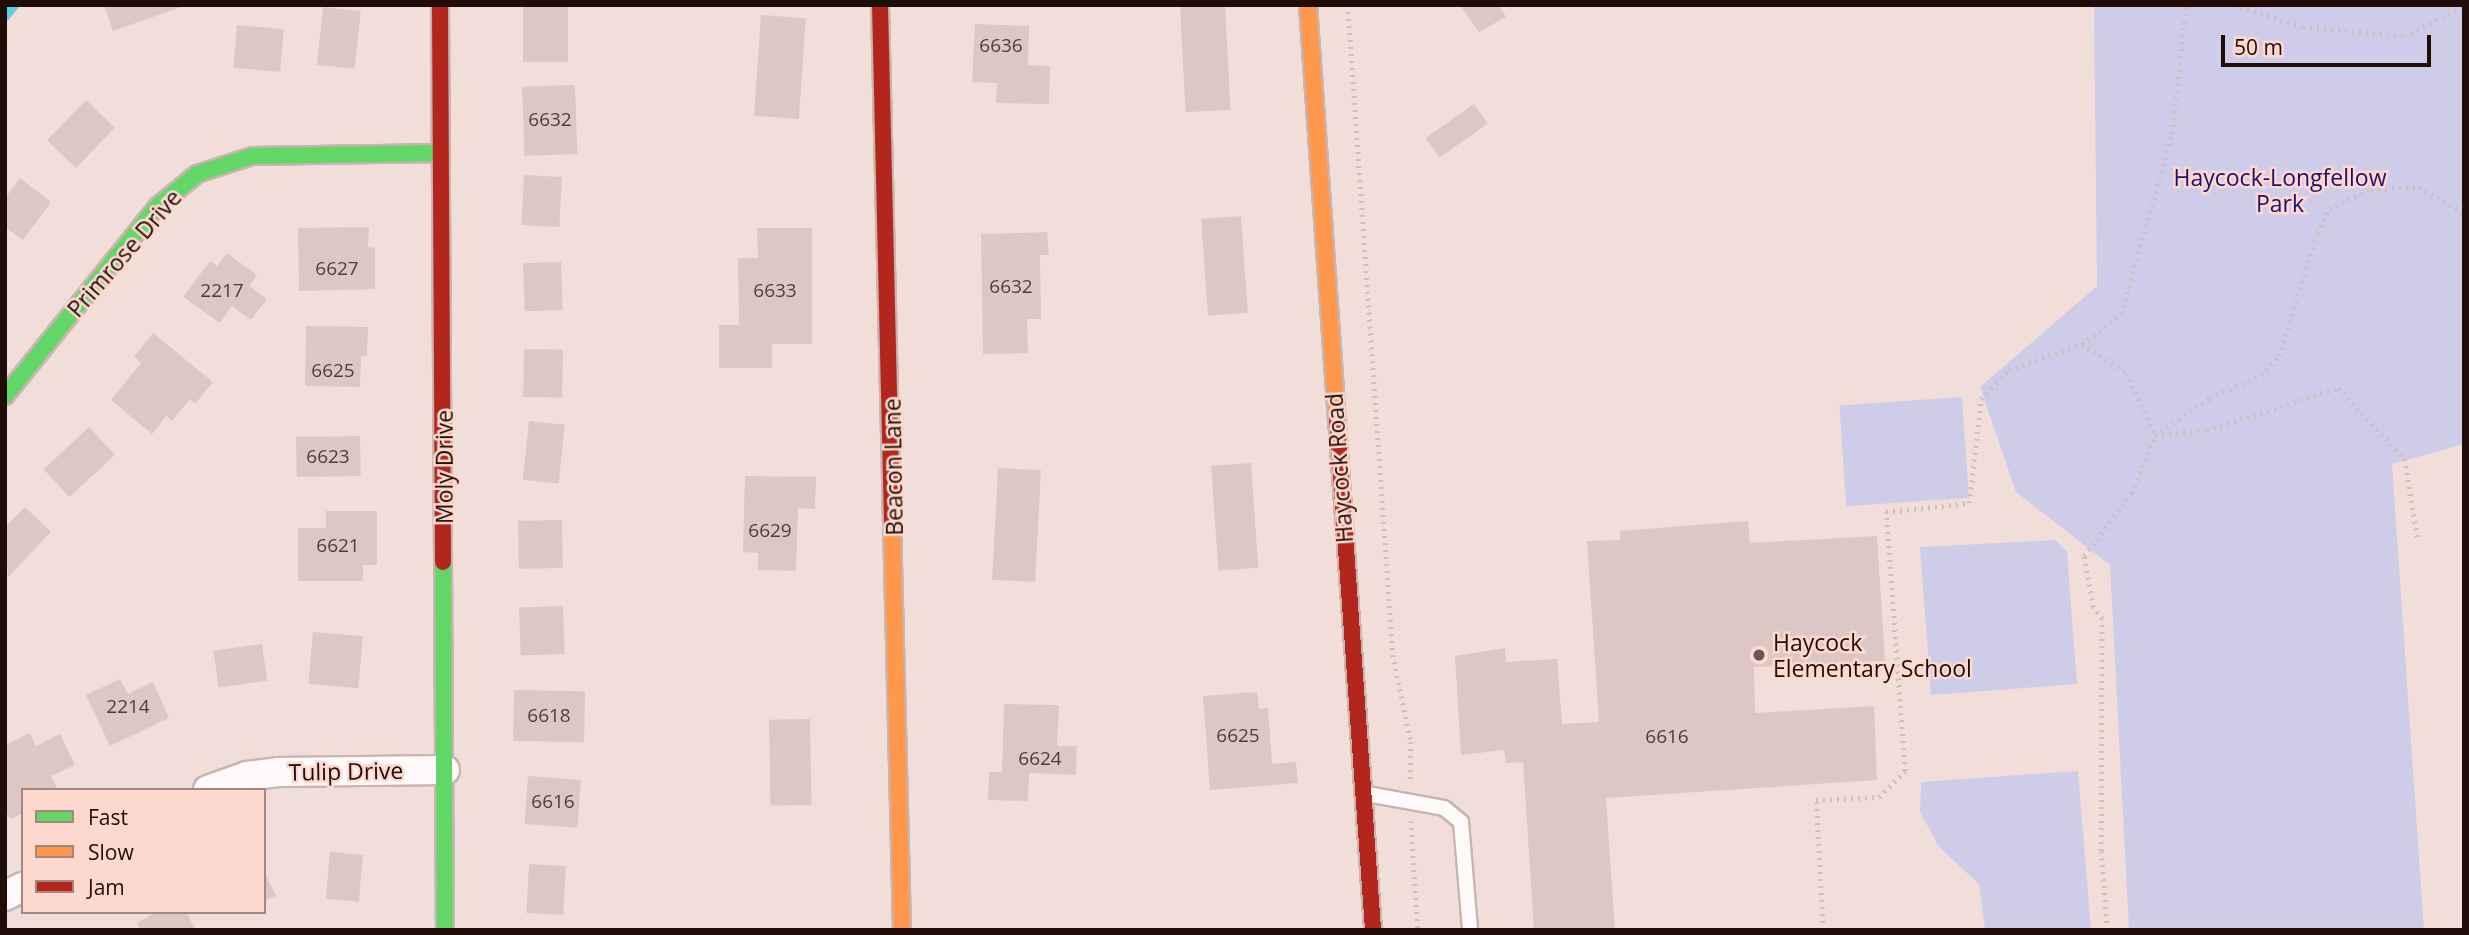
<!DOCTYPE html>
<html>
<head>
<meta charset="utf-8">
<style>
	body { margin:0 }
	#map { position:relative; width:2469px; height:935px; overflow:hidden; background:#f2ded8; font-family:"Open Sans",sans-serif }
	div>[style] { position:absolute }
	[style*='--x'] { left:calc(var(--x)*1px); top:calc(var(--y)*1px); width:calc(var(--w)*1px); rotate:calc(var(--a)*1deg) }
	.green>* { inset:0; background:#cfccea; transform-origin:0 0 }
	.stream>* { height:9px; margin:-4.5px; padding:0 4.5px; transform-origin:4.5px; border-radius:4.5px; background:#63cce2 }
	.building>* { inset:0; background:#dcc7c5; transform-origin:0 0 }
	.path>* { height:4.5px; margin-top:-2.25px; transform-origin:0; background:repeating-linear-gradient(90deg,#c9c2bf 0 2px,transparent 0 7px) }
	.roads { filter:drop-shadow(2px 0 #c8b5af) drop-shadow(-2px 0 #c8b5af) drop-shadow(0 2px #c8b5af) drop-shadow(0 -2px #c8b5af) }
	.lane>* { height:14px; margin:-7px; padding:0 7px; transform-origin:7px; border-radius:7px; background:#fdfaf9 }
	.street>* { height:28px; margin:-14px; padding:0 14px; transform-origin:14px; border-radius:14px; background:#fdfaf9 }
	.fast>* { height:16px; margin:-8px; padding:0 8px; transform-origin:8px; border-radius:8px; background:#63d668 }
	.slow>* { height:16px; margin:-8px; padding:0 8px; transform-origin:8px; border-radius:8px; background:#ff974d }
	.jam>* { height:16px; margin:-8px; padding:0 8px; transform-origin:8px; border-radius:8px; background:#b3261e }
	.dots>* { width:19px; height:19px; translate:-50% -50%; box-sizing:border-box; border:4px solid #fdd8ce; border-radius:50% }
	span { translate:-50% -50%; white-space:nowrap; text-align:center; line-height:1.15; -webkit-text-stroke:5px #fdd8ce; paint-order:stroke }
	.number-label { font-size:19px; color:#503c36 }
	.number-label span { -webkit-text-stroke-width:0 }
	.park-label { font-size:23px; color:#1e1072 }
	.street-label { font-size:23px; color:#210d07 }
	.poi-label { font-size:23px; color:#210d07 }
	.left { translate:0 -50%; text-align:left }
	.frame { position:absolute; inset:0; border:7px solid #210d07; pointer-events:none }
	.legend { position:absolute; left:21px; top:788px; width:245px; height:126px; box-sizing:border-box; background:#fdd8ce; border:2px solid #a5877e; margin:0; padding:9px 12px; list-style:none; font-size:21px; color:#210d07 }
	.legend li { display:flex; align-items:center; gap:14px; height:35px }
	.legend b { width:35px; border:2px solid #a5877e }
	.scale { position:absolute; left:2221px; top:35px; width:210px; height:32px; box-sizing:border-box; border:4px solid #210d07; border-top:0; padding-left:9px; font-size:21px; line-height:24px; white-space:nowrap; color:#210d07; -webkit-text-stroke:5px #fdd8ce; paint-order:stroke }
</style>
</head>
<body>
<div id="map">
	<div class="green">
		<div style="clip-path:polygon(2094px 5px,2464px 5px,2464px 444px,2392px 464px,2424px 930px,2129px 930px,2110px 565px,2016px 492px,1980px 387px,2097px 286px)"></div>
		<div style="left:1962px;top:397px;width:101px;height:123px;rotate:86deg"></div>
		<div style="clip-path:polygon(2056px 540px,2067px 552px,2077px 684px,1931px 695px,1920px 547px)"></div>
		<div style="clip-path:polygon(2078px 771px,2091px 930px,1985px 930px,1979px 884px,1939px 847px,1920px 812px,1921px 782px)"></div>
	</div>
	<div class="stream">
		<div style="--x:5;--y:16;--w:14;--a:-51"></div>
	</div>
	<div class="building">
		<div style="clip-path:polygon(104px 5px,184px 5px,184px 6px,113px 31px)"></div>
		<div style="left:523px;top:5px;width:45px;height:57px"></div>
		<div style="left:1225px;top:5px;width:105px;height:45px;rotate:87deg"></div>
		<div style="clip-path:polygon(1460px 5px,1499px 5px,1506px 17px,1479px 32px)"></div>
		<div style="left:323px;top:7px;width:38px;height:58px;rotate:6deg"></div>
		<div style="left:761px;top:15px;width:45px;height:101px;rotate:4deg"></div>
		<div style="clip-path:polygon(975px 24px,1029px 26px,1028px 65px,1050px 66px,1049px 104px,996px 103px,997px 83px,972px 82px)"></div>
		<div style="left:237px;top:25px;width:47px;height:43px;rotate:5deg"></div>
		<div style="left:575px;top:85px;width:69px;height:53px;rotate:88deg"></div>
		<div style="left:86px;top:100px;width:40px;height:56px;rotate:44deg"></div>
		<div style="left:1474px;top:104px;width:24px;height:59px;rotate:55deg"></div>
		<div style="left:524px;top:175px;width:38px;height:50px;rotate:3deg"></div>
		<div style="clip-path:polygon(20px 178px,51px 202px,23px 240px,5px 227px,5px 198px)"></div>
		<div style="left:1241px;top:216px;width:97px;height:40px;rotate:86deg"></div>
		<div style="clip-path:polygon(369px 227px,368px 247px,375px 248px,375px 289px,299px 291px,298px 228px)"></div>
		<div style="clip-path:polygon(757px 228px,812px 228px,812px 344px,772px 344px,772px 368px,719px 368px,719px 325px,739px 325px,738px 258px,758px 258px)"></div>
		<div style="clip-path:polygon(1047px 232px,1049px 255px,1040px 255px,1041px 319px,1027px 319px,1028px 353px,983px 354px,981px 234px)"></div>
		<div style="clip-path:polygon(227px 253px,257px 275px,249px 286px,267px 299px,251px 320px,232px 306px,220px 323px,183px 297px,210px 261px,217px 266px)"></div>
		<div style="left:561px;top:262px;width:48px;height:38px;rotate:88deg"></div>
		<div style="clip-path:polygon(306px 326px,368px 327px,367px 356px,361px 356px,360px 387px,305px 386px)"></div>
		<div style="clip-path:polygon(153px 333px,213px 382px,195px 404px,190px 399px,172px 421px,166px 416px,152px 434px,111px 400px,141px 363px,134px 357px)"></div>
		<div style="left:524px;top:349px;width:39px;height:48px;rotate:1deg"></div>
		<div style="left:529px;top:421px;width:36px;height:59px;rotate:6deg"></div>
		<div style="left:89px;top:427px;width:38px;height:62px;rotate:47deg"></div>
		<div style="left:360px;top:436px;width:40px;height:64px;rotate:89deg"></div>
		<div style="left:1251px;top:463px;width:105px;height:40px;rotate:86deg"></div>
		<div style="left:998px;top:468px;width:43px;height:112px;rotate:3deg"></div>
		<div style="clip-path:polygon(745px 476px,816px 477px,815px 509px,798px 508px,796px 571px,758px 570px,758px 553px,743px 552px)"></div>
		<div style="clip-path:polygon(25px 507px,51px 532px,8px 577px,5px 527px)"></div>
		<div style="clip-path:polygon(326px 511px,377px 511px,377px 565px,363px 565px,363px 581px,298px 581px,298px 528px,326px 528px)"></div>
		<div style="left:562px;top:520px;width:48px;height:44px;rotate:89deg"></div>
		<div style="clip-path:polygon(1748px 521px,1750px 543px,1877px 536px,1885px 661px,1754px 667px,1755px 713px,1874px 706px,1877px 780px,1606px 798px,1615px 930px,1534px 930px,1523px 762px,1506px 763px,1504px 750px,1461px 755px,1455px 656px,1505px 648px,1506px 662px,1557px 659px,1562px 724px,1599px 722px,1587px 541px,1620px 540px,1620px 531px)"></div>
		<div style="left:563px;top:606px;width:48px;height:44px;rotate:88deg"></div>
		<div style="left:313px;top:632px;width:50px;height:52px;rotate:5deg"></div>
		<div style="left:262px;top:644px;width:37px;height:49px;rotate:82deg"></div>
		<div style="clip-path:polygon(120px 679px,128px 694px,153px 682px,169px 718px,110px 746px,86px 695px)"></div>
		<div style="left:514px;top:690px;width:71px;height:51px;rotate:1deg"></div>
		<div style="clip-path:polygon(1257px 692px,1259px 709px,1268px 708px,1272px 764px,1296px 762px,1298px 783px,1210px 790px,1203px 696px)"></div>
		<div style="clip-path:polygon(1004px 704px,1059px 705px,1057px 746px,1077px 746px,1076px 775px,1029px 773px,1028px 801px,988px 800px,989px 772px,1002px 772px)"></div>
		<div style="left:810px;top:719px;width:86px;height:41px;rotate:89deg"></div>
		<div style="clip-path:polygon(30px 733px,36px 746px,60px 734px,75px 765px,51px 776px,58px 790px,23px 790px,23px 813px,10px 819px,5px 809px,5px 745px)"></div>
		<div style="left:528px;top:776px;width:53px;height:48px;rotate:4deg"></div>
		<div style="left:330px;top:852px;width:33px;height:47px;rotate:5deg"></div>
		<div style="left:529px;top:864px;width:37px;height:49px;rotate:3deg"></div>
		<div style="clip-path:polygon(264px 871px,276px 896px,264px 901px)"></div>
		<div style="clip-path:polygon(156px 912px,186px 912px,196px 930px,141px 930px,137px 923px)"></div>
	</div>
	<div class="path">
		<div style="--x:1348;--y:5;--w:652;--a:86.04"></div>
		<div style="--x:1393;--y:655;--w:89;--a:78.3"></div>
		<div style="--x:1411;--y:742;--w:39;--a:91"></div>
		<div style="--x:2234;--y:5;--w:72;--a:17.7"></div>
		<div style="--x:2303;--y:27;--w:101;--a:5.1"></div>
		<div style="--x:2404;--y:36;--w:67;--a:-26.6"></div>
		<div style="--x:2082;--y:344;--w:54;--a:32.8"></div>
		<div style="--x:2127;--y:373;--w:68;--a:65.7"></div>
		<div style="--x:2155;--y:435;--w:52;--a:-5.5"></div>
		<div style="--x:2207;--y:430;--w:138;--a:-17.8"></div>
		<div style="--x:2338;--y:388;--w:98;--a:46.7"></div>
		<div style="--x:2405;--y:459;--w:83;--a:81"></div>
		<div style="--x:1411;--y:821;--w:109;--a:86.3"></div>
		<div style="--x:1823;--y:930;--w:130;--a:-93.1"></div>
		<div style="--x:1816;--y:800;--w:63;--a:-2.7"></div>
		<div style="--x:1879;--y:797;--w:37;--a:-45"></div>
		<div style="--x:1905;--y:771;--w:260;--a:-94.2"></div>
		<div style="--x:1886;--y:512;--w:83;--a:-6.2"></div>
		<div style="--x:1969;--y:503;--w:105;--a:-83.4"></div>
		<div style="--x:1981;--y:399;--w:40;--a:-46"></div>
		<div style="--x:2009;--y:370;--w:77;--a:-19.6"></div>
		<div style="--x:2082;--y:344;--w:49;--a:-37.6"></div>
		<div style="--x:2121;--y:314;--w:187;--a:-74.2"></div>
		<div style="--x:2172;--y:134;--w:130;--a:-83.8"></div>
		<div style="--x:2107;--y:930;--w:79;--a:-94.3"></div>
		<div style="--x:2101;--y:851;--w:232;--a:-89.8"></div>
		<div style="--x:2102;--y:619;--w:15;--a:-127"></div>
		<div style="--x:2093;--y:607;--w:52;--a:-100"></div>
		<div style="--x:2084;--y:556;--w:79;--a:-52.7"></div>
		<div style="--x:2132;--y:493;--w:62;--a:-68.4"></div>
		<div style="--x:2155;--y:435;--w:66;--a:-33.9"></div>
		<div style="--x:2210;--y:398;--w:56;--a:-24.3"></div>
		<div style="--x:2261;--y:375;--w:26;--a:-47"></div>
		<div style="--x:2279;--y:356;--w:129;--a:-72.8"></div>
		<div style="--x:2317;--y:233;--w:27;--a:-63"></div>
		<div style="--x:2329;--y:209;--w:47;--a:-25.5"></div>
		<div style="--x:2371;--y:189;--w:48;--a:-2.4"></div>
		<div style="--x:2419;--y:187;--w:52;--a:30"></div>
	</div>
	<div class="roads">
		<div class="lane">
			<div style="--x:1367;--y:794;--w:78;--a:10.3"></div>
			<div style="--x:1444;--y:808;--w:22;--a:39"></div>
			<div style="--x:1461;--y:822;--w:108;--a:85.2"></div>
		</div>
		<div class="street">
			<div style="--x:208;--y:790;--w:41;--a:-19.7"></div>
			<div style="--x:247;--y:776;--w:31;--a:-7"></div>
			<div style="--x:278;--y:772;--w:167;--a:-0.7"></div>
			<div style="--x:5;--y:896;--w:20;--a:-27"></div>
		</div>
		<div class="fast">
			<div style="--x:5;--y:396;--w:244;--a:-51.2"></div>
			<div style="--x:158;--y:206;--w:50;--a:-39.4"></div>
			<div style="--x:197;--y:174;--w:58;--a:-18.1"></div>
			<div style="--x:252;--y:156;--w:189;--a:-0.9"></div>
			<div style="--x:443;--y:562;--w:368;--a:89.7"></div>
		</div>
		<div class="slow">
			<div style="--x:1308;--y:5;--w:417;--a:86"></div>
			<div style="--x:892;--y:521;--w:409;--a:88.6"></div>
		</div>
		<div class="jam">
			<div style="--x:440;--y:5;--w:557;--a:89.69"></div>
			<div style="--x:880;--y:5;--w:516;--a:88.67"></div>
			<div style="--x:1337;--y:421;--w:510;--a:85.95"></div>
		</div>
	</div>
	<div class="dots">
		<div style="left:1759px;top:655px;background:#6a5650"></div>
	</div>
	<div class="number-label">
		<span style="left:1001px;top:46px">6636</span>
		<span style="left:550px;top:120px">6632</span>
		<span style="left:337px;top:269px">6627</span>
		<span style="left:1011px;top:287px">6632</span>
		<span style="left:222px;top:291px">2217</span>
		<span style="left:775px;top:291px">6633</span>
		<span style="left:333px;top:371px">6625</span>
		<span style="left:328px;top:457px">6623</span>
		<span style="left:770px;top:531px">6629</span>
		<span style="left:338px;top:546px">6621</span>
		<span style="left:128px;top:707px">2214</span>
		<span style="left:549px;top:716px">6618</span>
		<span style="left:1238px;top:736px">6625</span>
		<span style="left:1667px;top:737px">6616</span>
		<span style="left:1040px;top:759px">6624</span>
		<span style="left:553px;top:802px">6616</span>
	</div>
	<div class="park-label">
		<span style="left:2280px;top:190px">Haycock-Longfellow<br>Park</span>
	</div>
	<div class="street-label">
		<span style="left:124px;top:253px;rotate:-49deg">Primrose Drive</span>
		<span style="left:444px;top:467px;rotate:-90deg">Moly Drive</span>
		<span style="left:893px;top:467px;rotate:-91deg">Beacon Lane</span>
		<span style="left:1339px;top:468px;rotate:-94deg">Haycock Road</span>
		<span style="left:346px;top:771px;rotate:-1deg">Tulip Drive</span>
	</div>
	<div class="poi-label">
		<span class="left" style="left:1773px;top:655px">Haycock<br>Elementary School</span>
	</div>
	<div class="frame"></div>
	<ul class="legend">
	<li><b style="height:9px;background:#63d668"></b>Fast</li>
	<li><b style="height:9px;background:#ff974d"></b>Slow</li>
	<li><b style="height:9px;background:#b3261e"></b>Jam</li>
	</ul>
	<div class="scale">50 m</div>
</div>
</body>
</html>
